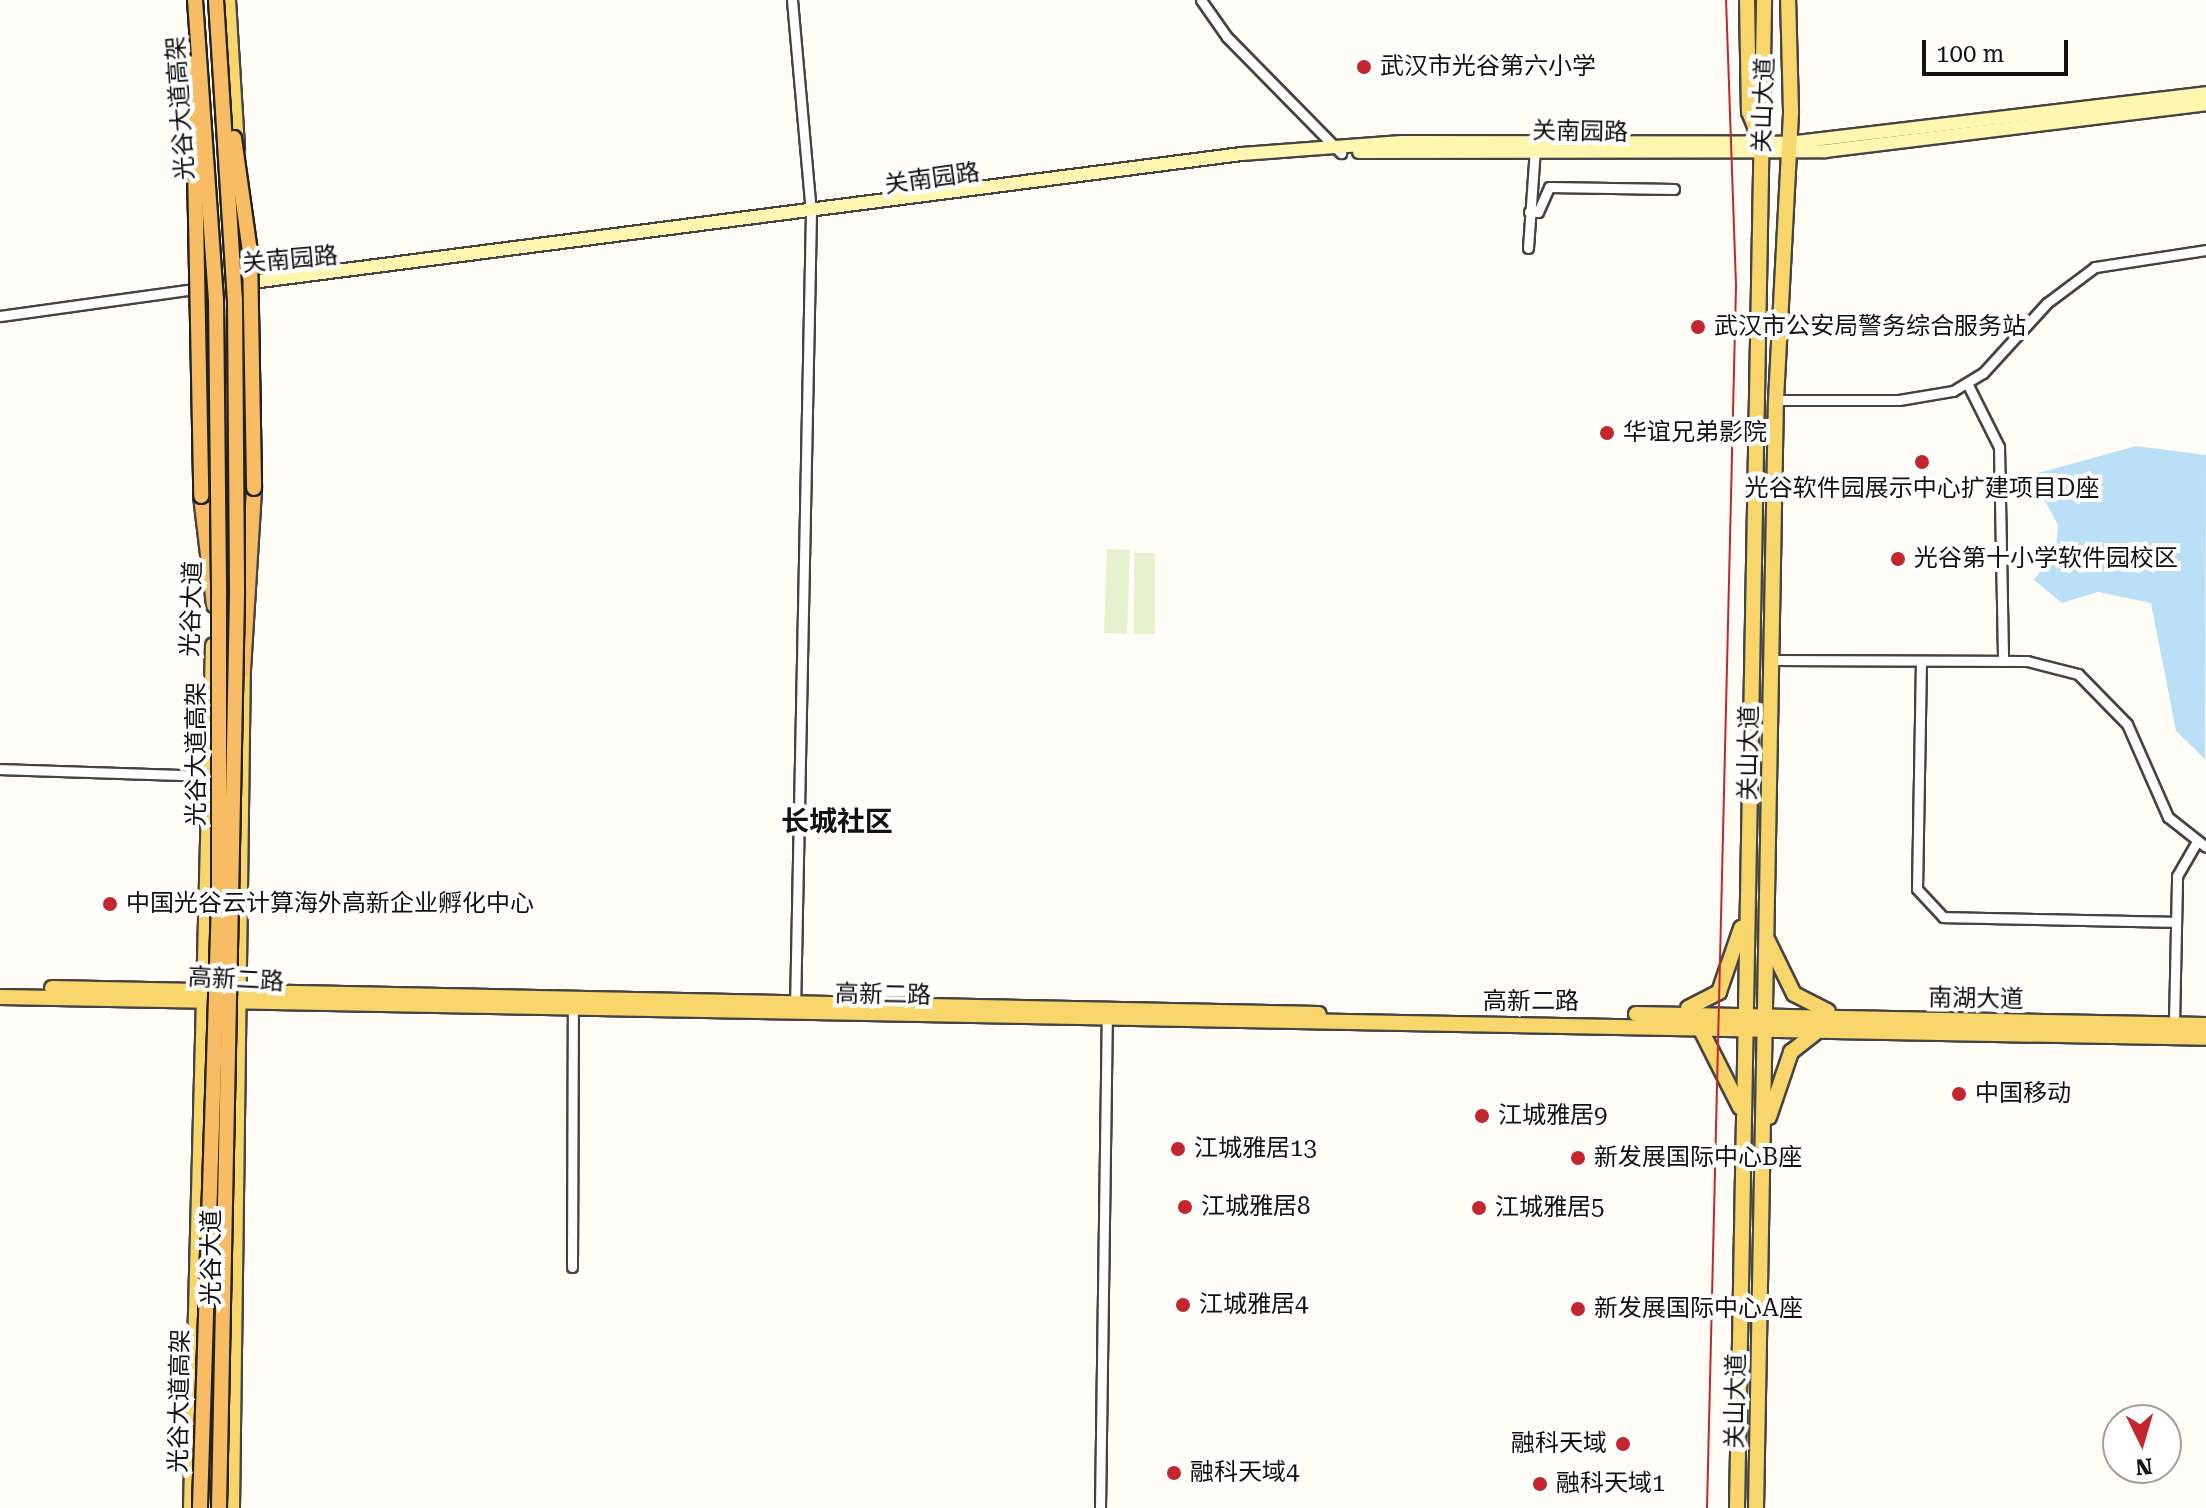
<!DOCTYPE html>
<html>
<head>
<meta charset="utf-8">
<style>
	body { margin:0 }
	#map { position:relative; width:2206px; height:1508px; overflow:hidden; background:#fffdf5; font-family:"Roboto Serif","Noto Sans SC",serif }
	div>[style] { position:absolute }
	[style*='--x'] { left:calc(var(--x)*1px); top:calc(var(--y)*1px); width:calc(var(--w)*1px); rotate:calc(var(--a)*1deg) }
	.pitch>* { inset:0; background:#e6f2cf; transform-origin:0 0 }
	.water>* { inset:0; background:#b9e0f7 }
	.roads { filter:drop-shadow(2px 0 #444) drop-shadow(-2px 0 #444) drop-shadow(0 2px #444) drop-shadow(0 -2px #444) }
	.minor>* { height:9px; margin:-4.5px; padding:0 4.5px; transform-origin:4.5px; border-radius:4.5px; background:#fff }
	.secondary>* { height:12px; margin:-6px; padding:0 6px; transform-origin:6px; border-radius:6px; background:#fff6b0 }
	.primary>* { height:14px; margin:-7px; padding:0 7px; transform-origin:7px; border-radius:7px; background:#f9d66b }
	.trunk>* { height:14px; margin:-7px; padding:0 7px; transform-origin:7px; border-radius:7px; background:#f7bc64 }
	.tram>* { height:2px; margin:-1px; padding:0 1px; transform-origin:1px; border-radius:1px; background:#c4262e }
	.bridges { filter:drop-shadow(2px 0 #222) drop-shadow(-2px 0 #222) drop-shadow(0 2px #222) drop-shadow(0 -2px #222) }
	.trunk-bridge>* { height:14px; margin:-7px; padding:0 7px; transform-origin:7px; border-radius:7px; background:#f7bc64 }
	.dots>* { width:22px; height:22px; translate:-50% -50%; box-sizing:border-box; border:4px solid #fff; border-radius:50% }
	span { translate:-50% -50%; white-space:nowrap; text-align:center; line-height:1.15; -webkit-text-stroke:8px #fff; paint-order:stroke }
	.poi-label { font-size:24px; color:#111 }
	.left { translate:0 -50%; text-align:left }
	.right { translate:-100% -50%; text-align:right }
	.street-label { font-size:24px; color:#111 }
	.quarter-label { font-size:28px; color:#111; font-weight:700 }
	.north { position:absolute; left:2102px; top:1404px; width:80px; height:80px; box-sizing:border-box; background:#fff; border:2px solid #a0a0a0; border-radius:50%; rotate:175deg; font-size:22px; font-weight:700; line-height:32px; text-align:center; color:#111 }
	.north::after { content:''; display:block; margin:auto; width:28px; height:36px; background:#c4262e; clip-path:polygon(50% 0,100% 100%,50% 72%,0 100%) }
	.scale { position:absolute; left:1922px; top:40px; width:146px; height:36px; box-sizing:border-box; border:4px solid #111; border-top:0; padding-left:10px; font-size:24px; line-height:28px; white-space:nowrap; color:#111; -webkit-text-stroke:6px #fff; paint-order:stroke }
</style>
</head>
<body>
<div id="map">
	<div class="pitch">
		<div style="left:1107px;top:549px;width:23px;height:84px;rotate:2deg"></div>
		<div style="left:1134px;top:553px;width:21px;height:81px"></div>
	</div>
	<div class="water">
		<div style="clip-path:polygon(2136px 446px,2206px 455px,2205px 759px,2176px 731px,2151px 603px,2098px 592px,2062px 603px,2034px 580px,2056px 549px,2058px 525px,2031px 475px)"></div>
	</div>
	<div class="roads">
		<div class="minor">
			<div style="--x:792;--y:0;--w:213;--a:84.9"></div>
			<div style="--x:811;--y:212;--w:796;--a:91.15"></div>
			<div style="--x:1201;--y:0;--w:45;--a:54.9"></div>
			<div style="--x:1227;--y:37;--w:163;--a:45.5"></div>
			<div style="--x:1529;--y:212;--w:9;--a:0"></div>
			<div style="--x:1538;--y:212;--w:27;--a:-66"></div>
			<div style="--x:1549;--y:187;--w:125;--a:0.9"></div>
			<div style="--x:1528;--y:248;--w:100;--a:-86"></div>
			<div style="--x:0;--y:316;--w:219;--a:-7.9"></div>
			<div style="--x:1967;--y:383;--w:72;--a:63.4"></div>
			<div style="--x:1999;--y:447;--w:214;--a:88.9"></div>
			<div style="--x:1776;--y:400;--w:123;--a:0"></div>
			<div style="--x:1899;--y:400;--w:55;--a:-9.5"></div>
			<div style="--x:1953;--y:391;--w:35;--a:-31"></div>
			<div style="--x:1983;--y:373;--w:95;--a:-47.6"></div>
			<div style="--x:2047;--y:303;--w:60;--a:-36.9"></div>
			<div style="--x:2095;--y:267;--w:112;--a:-8.7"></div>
			<div style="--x:1773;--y:660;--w:254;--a:0.2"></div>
			<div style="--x:2027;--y:661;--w:53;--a:14.3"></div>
			<div style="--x:2078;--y:674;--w:70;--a:45.6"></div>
			<div style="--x:2127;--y:724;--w:102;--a:66.2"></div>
			<div style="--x:2168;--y:817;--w:48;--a:38.3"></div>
			<div style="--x:1921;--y:661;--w:228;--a:91"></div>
			<div style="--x:1917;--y:889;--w:38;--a:47"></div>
			<div style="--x:1943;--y:917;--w:233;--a:1.2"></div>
			<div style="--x:0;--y:769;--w:207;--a:1.9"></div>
			<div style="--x:2174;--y:1024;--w:148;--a:-88.8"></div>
			<div style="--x:2177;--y:876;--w:39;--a:-60"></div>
			<div style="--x:572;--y:1267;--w:256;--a:-89.8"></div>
			<div style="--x:1100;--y:1508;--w:494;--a:-89.2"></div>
		</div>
		<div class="secondary">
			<div style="--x:1359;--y:152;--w:466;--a:-0.1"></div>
			<div style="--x:1825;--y:151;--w:384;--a:-7"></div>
			<div style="--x:221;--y:286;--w:1029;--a:-7.37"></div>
			<div style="--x:1242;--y:154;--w:160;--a:-4.3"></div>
			<div style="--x:1402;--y:142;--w:386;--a:0.1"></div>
			<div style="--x:1788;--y:143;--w:421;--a:-6.8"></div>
		</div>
		<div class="primary">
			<div style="--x:228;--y:0;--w:148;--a:86.5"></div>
			<div style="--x:1747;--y:0;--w:112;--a:89"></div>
			<div style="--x:1749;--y:112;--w:31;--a:68"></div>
			<div style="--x:1768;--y:941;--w:59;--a:63.9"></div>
			<div style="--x:1794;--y:994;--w:38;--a:27"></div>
			<div style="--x:52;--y:988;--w:1267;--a:1.18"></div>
			<div style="--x:0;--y:997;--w:2206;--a:1.06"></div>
			<div style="--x:1688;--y:1008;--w:35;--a:-27"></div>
			<div style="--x:1719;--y:992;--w:68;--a:-71"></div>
			<div style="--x:1636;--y:1014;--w:570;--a:1.11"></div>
			<div style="--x:1699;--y:1026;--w:91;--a:63.2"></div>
			<div style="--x:1769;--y:1117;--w:69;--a:-71.3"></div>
			<div style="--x:1791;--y:1052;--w:34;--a:-38"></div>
			<div style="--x:191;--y:1508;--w:863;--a:-88.54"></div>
			<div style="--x:232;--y:1508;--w:847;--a:-89.26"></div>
			<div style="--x:1737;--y:1508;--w:1508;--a:-88.97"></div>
			<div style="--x:1756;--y:1508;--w:1108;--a:-88.97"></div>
			<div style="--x:1776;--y:400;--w:289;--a:-87"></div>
			<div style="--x:1791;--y:111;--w:111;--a:-91.5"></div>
		</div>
		<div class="trunk">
			<div style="--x:201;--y:496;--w:110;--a:83.2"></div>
			<div style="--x:243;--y:670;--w:182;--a:-86.5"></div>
		</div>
	</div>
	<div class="tram">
		<div style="--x:1707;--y:1508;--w:1223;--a:-88.64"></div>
		<div style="--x:1736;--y:285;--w:285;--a:-92"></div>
	</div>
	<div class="bridges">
		<div class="trunk-bridge">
			<div style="--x:195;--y:0;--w:300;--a:86"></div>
			<div style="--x:216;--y:299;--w:297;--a:89.4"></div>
			<div style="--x:219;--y:596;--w:306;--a:90"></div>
			<div style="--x:219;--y:902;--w:606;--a:91.8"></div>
			<div style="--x:216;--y:0;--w:300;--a:86.4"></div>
			<div style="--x:235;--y:299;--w:296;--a:89.6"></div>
			<div style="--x:237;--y:595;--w:913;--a:91.13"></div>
			<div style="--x:193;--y:63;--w:433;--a:88.9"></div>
			<div style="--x:234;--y:138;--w:115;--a:82"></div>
			<div style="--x:250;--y:252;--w:236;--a:89"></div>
		</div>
	</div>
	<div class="dots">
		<div style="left:1364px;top:67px;background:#c4262e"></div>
		<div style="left:1698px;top:327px;background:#c4262e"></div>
		<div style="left:1607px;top:433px;background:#c4262e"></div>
		<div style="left:1922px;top:462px;background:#c4262e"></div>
		<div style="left:1898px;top:559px;background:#c4262e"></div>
		<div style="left:110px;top:904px;background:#c4262e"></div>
		<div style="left:1959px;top:1094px;background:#c4262e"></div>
		<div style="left:1482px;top:1116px;background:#c4262e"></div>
		<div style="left:1178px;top:1149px;background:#c4262e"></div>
		<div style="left:1578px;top:1158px;background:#c4262e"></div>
		<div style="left:1185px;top:1207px;background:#c4262e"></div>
		<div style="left:1479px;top:1208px;background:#c4262e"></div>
		<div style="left:1183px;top:1305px;background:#c4262e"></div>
		<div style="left:1578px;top:1309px;background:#c4262e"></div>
		<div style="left:1623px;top:1444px;background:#c4262e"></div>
		<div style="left:1174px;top:1473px;background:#c4262e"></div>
		<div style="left:1540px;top:1484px;background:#c4262e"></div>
	</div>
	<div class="poi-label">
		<span class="left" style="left:1380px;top:67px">武汉市光谷第六小学</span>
		<span class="left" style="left:1714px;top:327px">武汉市公安局警务综合服务站</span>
		<span class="left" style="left:1623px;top:433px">华谊兄弟影院</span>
		<span style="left:1922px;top:489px">光谷软件园展示中心扩建项目D座</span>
		<span class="left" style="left:1914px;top:559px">光谷第十小学软件园校区</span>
		<span class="left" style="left:126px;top:904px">中国光谷云计算海外高新企业孵化中心</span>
		<span class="left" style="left:1975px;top:1094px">中国移动</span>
		<span class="left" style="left:1498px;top:1116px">江城雅居9</span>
		<span class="left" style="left:1194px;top:1149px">江城雅居13</span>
		<span class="left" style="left:1594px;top:1158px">新发展国际中心B座</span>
		<span class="left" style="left:1201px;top:1207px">江城雅居8</span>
		<span class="left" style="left:1495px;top:1208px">江城雅居5</span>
		<span class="left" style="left:1199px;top:1305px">江城雅居4</span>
		<span class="left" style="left:1594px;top:1309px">新发展国际中心A座</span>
		<span class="right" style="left:1607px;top:1444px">融科天域</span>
		<span class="left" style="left:1190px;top:1473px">融科天域4</span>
		<span class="left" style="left:1556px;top:1484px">融科天域1</span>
	</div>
	<div class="street-label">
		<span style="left:1764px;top:105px;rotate:-88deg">关山大道</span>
		<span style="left:181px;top:108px;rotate:-94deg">光谷大道高架</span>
		<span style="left:1580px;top:132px;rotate:1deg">关南园路</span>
		<span style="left:932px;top:179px;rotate:-8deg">关南园路</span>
		<span style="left:290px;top:260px;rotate:-5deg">关南园路</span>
		<span style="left:192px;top:609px;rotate:-88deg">光谷大道</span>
		<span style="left:1749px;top:753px;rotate:-89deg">关山大道</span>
		<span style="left:197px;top:754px;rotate:-90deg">光谷大道高架</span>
		<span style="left:236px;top:980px;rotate:3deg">高新二路</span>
		<span style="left:883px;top:995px;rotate:1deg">高新二路</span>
		<span style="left:1976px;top:999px;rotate:1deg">南湖大道</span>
		<span style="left:1531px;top:1002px">高新二路</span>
		<span style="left:212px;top:1257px;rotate:-90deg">光谷大道</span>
		<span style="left:180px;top:1401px;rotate:-89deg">光谷大道高架</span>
		<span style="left:1736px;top:1401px;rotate:-89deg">关山大道</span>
	</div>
	<div class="quarter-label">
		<span style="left:837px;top:822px">长城社区</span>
	</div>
	<div class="north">N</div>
	<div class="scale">100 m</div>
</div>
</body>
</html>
